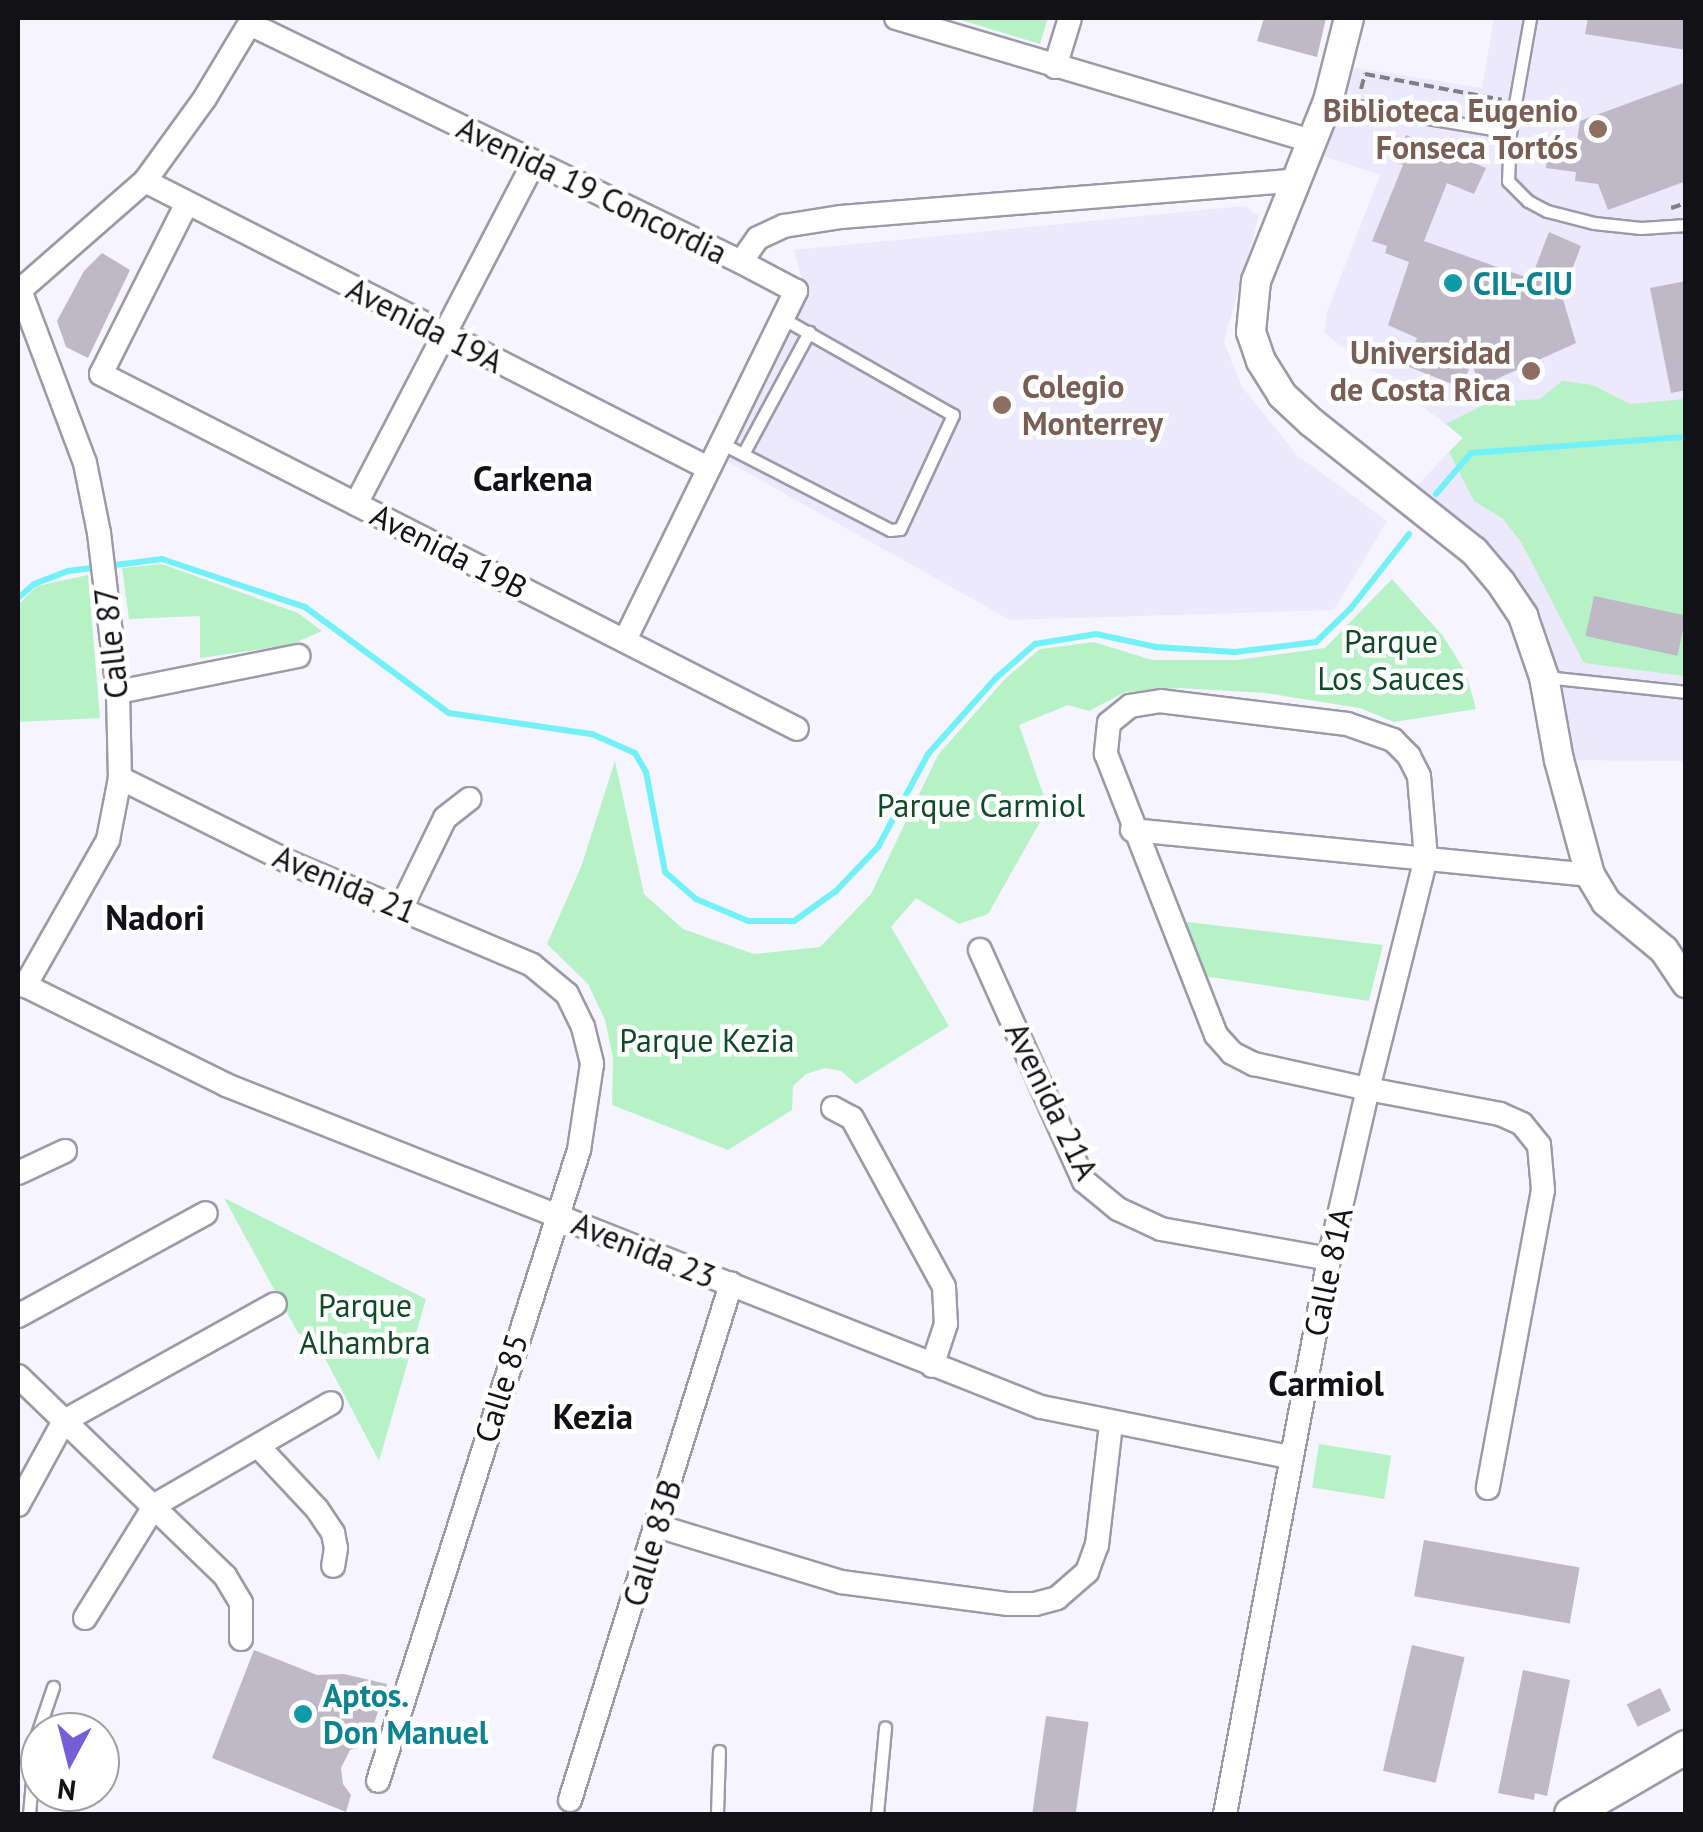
<!DOCTYPE html>
<html>
<head>
<meta charset="utf-8">
<style>
	body { margin:0 }
	#map { position:relative; width:1703px; height:1832px; overflow:hidden; background:#f6f4fe; font-family:"PT Sans",sans-serif }
	div>[style] { position:absolute }
	[style*='--x'] { left:calc(var(--x)*1px); top:calc(var(--y)*1px); width:calc(var(--w)*1px); rotate:calc(var(--a)*1deg) }
	.built>* { inset:0; background:#ece9fc }
	.green>* { inset:0; background:#b7f2c6; transform-origin:0 0 }
	.stream>* { height:6px; margin:-3px; padding:0 3px; transform-origin:3px; border-radius:3px; background:#73f1f8 }
	.building>* { inset:0; background:#beb8c7; transform-origin:0 0 }
	.path>* { height:4px; margin-top:-2px; transform-origin:0; background:repeating-linear-gradient(90deg,#807f86 0 10px,transparent 0 15px) }
	.roads { filter:drop-shadow(2px 0 #9c9aa9) drop-shadow(-2px 0 #9c9aa9) drop-shadow(0 2px #9c9aa9) drop-shadow(0 -2px #9c9aa9) }
	.service>* { height:11px; margin:-5.5px; padding:0 5.5px; transform-origin:5.5px; border-radius:5.5px; background:#fff }
	.minor>* { height:22px; margin:-11px; padding:0 11px; transform-origin:11px; border-radius:11px; background:#fff }
	.tertiary>* { height:28px; margin:-14px; padding:0 14px; transform-origin:14px; border-radius:14px; background:#fff }
	.secondary>* { height:32px; margin:-16px; padding:0 16px; transform-origin:16px; border-radius:16px; background:#fff }
	.dots>* { width:28px; height:28px; translate:-50% -50%; box-sizing:border-box; border:5px solid #fff; border-radius:50% }
	span { translate:-50% -50%; white-space:nowrap; text-align:center; line-height:1.15; -webkit-text-stroke:9px #fff; paint-order:stroke }
	.education-label { font-size:32px; color:#785e54; font-weight:700 }
	.right { translate:-100% -50%; text-align:right }
	.left { translate:0 -50%; text-align:left }
	.street-label { font-size:32px; color:#121116 }
	.culture-label { font-size:32px; color:#0d838f; font-weight:700 }
	.park-label { font-size:32px; color:#0f4b27 }
	.neighbourhood-label { font-size:35px; color:#121116; font-weight:700 }
	.frame { position:absolute; inset:0; border:20px solid #121116; pointer-events:none }
	.north { position:absolute; left:20px; top:1712px; width:100px; height:100px; box-sizing:border-box; background:#fff; border:2px solid #a0a0a2; border-radius:50%; rotate:187deg; font-size:28px; font-weight:700; line-height:40px; text-align:center; color:#121116 }
	.north::after { content:''; display:block; margin:auto; width:35px; height:45px; background:#755ed8; clip-path:polygon(50% 0,100% 100%,50% 72%,0 100%) }
</style>
</head>
<body>
<div id="map">
	<div class="built">
		<div style="clip-path:polygon(1494px 18px,1685px 18px,1685px 761px,1559px 760px,1523px 616px,1409px 494px,1463px 437px,1324px 333px,1327px 312px,1380px 175px,1314px 153px,1338px 65px,1482px 88px)"></div>
		<div style="clip-path:polygon(1245px 206px,1259px 216px,1224px 342px,1242px 387px,1297px 455px,1387px 521px,1334px 610px,1010px 620px,721px 458px,806px 294px,794px 250px)"></div>
	</div>
	<div class="green">
		<div style="clip-path:polygon(954px 18px,1048px 18px,1040px 44px)"></div>
		<div style="clip-path:polygon(1562px 381px,1593px 385px,1630px 404px,1685px 399px,1685px 676px,1584px 663px,1521px 542px,1502px 518px,1474px 501px,1449px 452px,1463px 438px,1446px 424px,1487px 403px,1540px 399px)"></div>
		<div style="clip-path:polygon(162px 564px,298px 613px,322px 631px,290px 645px,200px 658px,200px 616px,129px 619px,122px 568px)"></div>
		<div style="clip-path:polygon(88px 575px,100px 718px,18px 722px,18px 605px,37px 586px)"></div>
		<div style="clip-path:polygon(1392px 579px,1443px 636px,1466px 673px,1476px 709px,1394px 722px,1360px 708px,1266px 693px,1180px 688px,1125px 692px,1089px 711px,1068px 705px,1019px 725px,1048px 808px,988px 914px,959px 924px,916px 898px,891px 927px,949px 1026px,856px 1084px,841px 1071px,825px 1068px,806px 1074px,793px 1086px,792px 1110px,728px 1150px,612px 1105px,613px 1058px,605px 1020px,588px 984px,547px 944px,581px 867px,615px 761px,644px 894px,683px 929px,754px 954px,820px 947px,871px 894px,938px 755px,1005px 679px,1040px 649px,1094px 642px,1152px 660px,1236px 660px,1325px 648px)"></div>
		<div style="clip-path:polygon(1179px 921px,1383px 945px,1369px 1001px,1204px 976px)"></div>
		<div style="clip-path:polygon(224px 1198px,426px 1299px,379px 1461px,319px 1347px,298px 1333px)"></div>
		<div style="left:1319px;top:1444px;width:73px;height:44px;rotate:9deg"></div>
	</div>
	<div class="stream">
		<div style="--x:1436;--y:494;--w:54;--a:-49.5"></div>
		<div style="--x:1471;--y:453;--w:216;--a:-4.3"></div>
		<div style="--x:18;--y:598;--w:21;--a:-41"></div>
		<div style="--x:34;--y:584;--w:36;--a:-21"></div>
		<div style="--x:68;--y:571;--w:95;--a:-7.3"></div>
		<div style="--x:162;--y:559;--w:151;--a:18.6"></div>
		<div style="--x:305;--y:607;--w:179;--a:36.4"></div>
		<div style="--x:449;--y:713;--w:145;--a:8.4"></div>
		<div style="--x:592;--y:734;--w:47;--a:23.8"></div>
		<div style="--x:635;--y:753;--w:22;--a:60"></div>
		<div style="--x:646;--y:772;--w:102;--a:79.2"></div>
		<div style="--x:665;--y:872;--w:41;--a:41.1"></div>
		<div style="--x:696;--y:899;--w:56;--a:22.9"></div>
		<div style="--x:748;--y:921;--w:46;--a:0"></div>
		<div style="--x:794;--y:921;--w:52;--a:-35.5"></div>
		<div style="--x:836;--y:891;--w:61;--a:-46.3"></div>
		<div style="--x:878;--y:847;--w:106;--a:-61.7"></div>
		<div style="--x:928;--y:754;--w:102;--a:-48.2"></div>
		<div style="--x:996;--y:678;--w:52;--a:-41.1"></div>
		<div style="--x:1035;--y:644;--w:62;--a:-9.3"></div>
		<div style="--x:1096;--y:634;--w:61;--a:12.2"></div>
		<div style="--x:1156;--y:647;--w:79;--a:3.6"></div>
		<div style="--x:1235;--y:652;--w:82;--a:-7"></div>
		<div style="--x:1316;--y:642;--w:49;--a:-44.2"></div>
		<div style="--x:1351;--y:608;--w:94;--a:-51.9"></div>
	</div>
	<div class="building">
		<div style="clip-path:polygon(1264px 18px,1326px 18px,1317px 57px,1257px 41px)"></div>
		<div style="clip-path:polygon(1588px 18px,1686px 18px,1686px 50px,1585px 34px)"></div>
		<div style="clip-path:polygon(1686px 82px,1686px 181px,1608px 210px,1598px 184px,1575px 181px,1576px 172px,1546px 168px,1548px 149px,1575px 153px,1580px 121px)"></div>
		<div style="clip-path:polygon(1406px 135px,1486px 168px,1474px 194px,1447px 183px,1424px 241px,1531px 279px,1549px 232px,1581px 246px,1562px 296px,1576px 343px,1481px 386px,1471px 363px,1462px 388px,1407px 366px,1417px 338px,1388px 325px,1409px 262px,1385px 253px,1387px 246px,1372px 241px,1403px 165px,1394px 162px)"></div>
		<div style="clip-path:polygon(102px 253px,130px 270px,88px 358px,66px 347px,57px 321px,84px 271px)"></div>
		<div style="clip-path:polygon(1686px 281px,1686px 390px,1671px 393px,1650px 288px)"></div>
		<div style="left:1594px;top:596px;width:94px;height:41px;rotate:12deg"></div>
		<div style="left:1424px;top:1540px;width:158px;height:57px;rotate:10deg"></div>
		<div style="left:1412px;top:1645px;width:54px;height:129px;rotate:13deg"></div>
		<div style="clip-path:polygon(254px 1650px,317px 1675px,344px 1674px,387px 1684px,367px 1745px,350px 1750px,341px 1768px,343px 1784px,351px 1795px,346px 1812px,212px 1758px)"></div>
		<div style="clip-path:polygon(1523px 1670px,1570px 1680px,1547px 1796px,1535px 1793px,1534px 1800px,1498px 1793px)"></div>
		<div style="left:1660px;top:1688px;width:25px;height:37px;rotate:64deg"></div>
		<div style="left:1046px;top:1716px;width:43px;height:100px;rotate:8deg"></div>
	</div>
	<div class="path">
		<div style="--x:1361;--y:89;--w:16;--a:-75"></div>
		<div style="--x:1365;--y:74;--w:139;--a:10.7"></div>
		<div style="--x:1671;--y:208;--w:16;--a:-18"></div>
	</div>
	<div class="roads">
		<div class="service">
			<div style="--x:1328;--y:101;--w:185;--a:9.7"></div>
			<div style="--x:1510;--y:132;--w:49;--a:92.3"></div>
			<div style="--x:1508;--y:181;--w:28;--a:45"></div>
			<div style="--x:1528;--y:201;--w:21;--a:28"></div>
			<div style="--x:1547;--y:211;--w:49;--a:14.3"></div>
			<div style="--x:1594;--y:223;--w:47;--a:6.1"></div>
			<div style="--x:1641;--y:228;--w:45;--a:-3.8"></div>
			<div style="--x:1510;--y:132;--w:116;--a:-80"></div>
			<div style="--x:719;--y:442;--w:192;--a:27.2"></div>
			<div style="--x:890;--y:530;--w:10;--a:-6"></div>
			<div style="--x:900;--y:529;--w:126;--a:-65.1"></div>
			<div style="--x:953;--y:415;--w:197;--a:-150.4"></div>
			<div style="--x:743;--y:454;--w:139;--a:-61.6"></div>
			<div style="--x:1546;--y:677;--w:141;--a:6.1"></div>
			<div style="--x:29;--y:1814;--w:77;--a:-84.8"></div>
			<div style="--x:36;--y:1737;--w:53;--a:-71.2"></div>
			<div style="--x:717;--y:1814;--w:63;--a:-88.2"></div>
			<div style="--x:877;--y:1814;--w:87;--a:-84.7"></div>
		</div>
		<div class="minor">
			<div style="--x:896;--y:18;--w:434;--a:16.5"></div>
			<div style="--x:250;--y:24;--w:546;--a:25.86"></div>
			<div style="--x:741;--y:262;--w:29;--a:-55"></div>
			<div style="--x:758;--y:238;--w:29;--a:-25"></div>
			<div style="--x:784;--y:226;--w:58;--a:-9"></div>
			<div style="--x:841;--y:217;--w:458;--a:-4.6"></div>
			<div style="--x:1055;--y:67;--w:51;--a:-73"></div>
			<div style="--x:145;--y:181;--w:630;--a:27.01"></div>
			<div style="--x:186;--y:205;--w:189;--a:116.7"></div>
			<div style="--x:101;--y:374;--w:781;--a:27.02"></div>
			<div style="--x:20;--y:290;--w:185;--a:69.4"></div>
			<div style="--x:85;--y:463;--w:71;--a:78.7"></div>
			<div style="--x:99;--y:533;--w:160;--a:83.2"></div>
			<div style="--x:118;--y:692;--w:86;--a:88.7"></div>
			<div style="--x:120;--y:778;--w:63;--a:101"></div>
			<div style="--x:108;--y:840;--w:168;--a:119.6"></div>
			<div style="--x:18;--y:292;--w:169;--a:-41.2"></div>
			<div style="--x:145;--y:181;--w:102;--a:-54.1"></div>
			<div style="--x:205;--y:98;--w:93;--a:-59"></div>
			<div style="--x:356;--y:504;--w:386;--a:-62.5"></div>
			<div style="--x:625;--y:640;--w:389;--a:-63.9"></div>
			<div style="--x:796;--y:291;--w:62;--a:-152.2"></div>
			<div style="--x:118;--y:692;--w:184;--a:-11.3"></div>
			<div style="--x:120;--y:778;--w:191;--a:26.4"></div>
			<div style="--x:291;--y:863;--w:262;--a:22.9"></div>
			<div style="--x:532;--y:965;--w:45;--a:39.6"></div>
			<div style="--x:567;--y:994;--w:37;--a:64"></div>
			<div style="--x:583;--y:1027;--w:38;--a:76"></div>
			<div style="--x:592;--y:1064;--w:87;--a:98.6"></div>
			<div style="--x:579;--y:1150;--w:662;--a:107.67"></div>
			<div style="--x:1132;--y:830;--w:460;--a:5.6"></div>
			<div style="--x:401;--y:908;--w:100;--a:-63.9"></div>
			<div style="--x:445;--y:818;--w:31;--a:-38"></div>
			<div style="--x:980;--y:950;--w:253;--a:65.8"></div>
			<div style="--x:1084;--y:1181;--w:44;--a:39.5"></div>
			<div style="--x:1118;--y:1209;--w:47;--a:24.9"></div>
			<div style="--x:1161;--y:1229;--w:171;--a:10.1"></div>
			<div style="--x:18;--y:982;--w:232;--a:26.3"></div>
			<div style="--x:226;--y:1085;--w:876;--a:21.56"></div>
			<div style="--x:1041;--y:1407;--w:254;--a:11.4"></div>
			<div style="--x:833;--y:1108;--w:21;--a:28"></div>
			<div style="--x:852;--y:1118;--w:192;--a:61.4"></div>
			<div style="--x:944;--y:1287;--w:37;--a:87"></div>
			<div style="--x:946;--y:1324;--w:44;--a:108.4"></div>
			<div style="--x:18;--y:1173;--w:52;--a:-25.1"></div>
			<div style="--x:18;--y:1316;--w:214;--a:-28.7"></div>
			<div style="--x:18;--y:1376;--w:288;--a:44"></div>
			<div style="--x:225;--y:1576;--w:31;--a:59"></div>
			<div style="--x:241;--y:1603;--w:36;--a:90"></div>
			<div style="--x:258;--y:1446;--w:86;--a:46.9"></div>
			<div style="--x:317;--y:1509;--w:29;--a:56"></div>
			<div style="--x:333;--y:1533;--w:15;--a:79"></div>
			<div style="--x:336;--y:1548;--w:18;--a:99"></div>
			<div style="--x:18;--y:1505;--w:96;--a:-61.3"></div>
			<div style="--x:64;--y:1421;--w:241;--a:-29"></div>
			<div style="--x:657;--y:1526;--w:192;--a:16.9"></div>
			<div style="--x:841;--y:1582;--w:169;--a:7.5"></div>
			<div style="--x:1009;--y:1604;--w:26;--a:0"></div>
			<div style="--x:1035;--y:1604;--w:23;--a:-15"></div>
			<div style="--x:1057;--y:1598;--w:40;--a:-41"></div>
			<div style="--x:1087;--y:1572;--w:29;--a:-70"></div>
			<div style="--x:1097;--y:1545;--w:122;--a:-83.4"></div>
			<div style="--x:85;--y:1618;--w:133;--a:-58.2"></div>
			<div style="--x:155;--y:1505;--w:203;--a:-30.1"></div>
			<div style="--x:570;--y:1800;--w:541;--a:-72.67"></div>
			<div style="--x:1225;--y:1814;--w:565;--a:-79.39"></div>
			<div style="--x:1329;--y:1259;--w:174;--a:-77.1"></div>
			<div style="--x:1368;--y:1089;--w:238;--a:-75.9"></div>
			<div style="--x:1426;--y:858;--w:82;--a:-94.9"></div>
			<div style="--x:1419;--y:776;--w:22;--a:-117"></div>
			<div style="--x:1409;--y:756;--w:23;--a:-135"></div>
			<div style="--x:1393;--y:740;--w:49;--a:-160.8"></div>
			<div style="--x:1347;--y:724;--w:187;--a:-173"></div>
			<div style="--x:1161;--y:701;--w:31;--a:171"></div>
			<div style="--x:1130;--y:706;--w:27;--a:141"></div>
			<div style="--x:1109;--y:723;--w:31;--a:96"></div>
			<div style="--x:1106;--y:754;--w:302;--a:68.6"></div>
			<div style="--x:1216;--y:1035;--w:24;--a:48"></div>
			<div style="--x:1232;--y:1053;--w:25;--a:27"></div>
			<div style="--x:1254;--y:1064;--w:117;--a:12.4"></div>
			<div style="--x:1368;--y:1089;--w:134;--a:10.7"></div>
			<div style="--x:1500;--y:1114;--w:24;--a:24"></div>
			<div style="--x:1522;--y:1124;--w:27;--a:51"></div>
			<div style="--x:1539;--y:1145;--w:45;--a:84.9"></div>
			<div style="--x:1543;--y:1190;--w:303;--a:100.5"></div>
		</div>
		<div class="tertiary">
			<div style="--x:1349;--y:18;--w:86;--a:104.2"></div>
			<div style="--x:1328;--y:101;--w:194;--a:111.8"></div>
			<div style="--x:1256;--y:281;--w:51;--a:95.6"></div>
			<div style="--x:1251;--y:332;--w:31;--a:71"></div>
			<div style="--x:1261;--y:361;--w:40;--a:58"></div>
			<div style="--x:1282;--y:395;--w:40;--a:43"></div>
			<div style="--x:1311;--y:422;--w:208;--a:38.4"></div>
			<div style="--x:1474;--y:551;--w:42;--a:49.8"></div>
			<div style="--x:1501;--y:583;--w:40;--a:56"></div>
			<div style="--x:1523;--y:616;--w:65;--a:71"></div>
			<div style="--x:1544;--y:677;--w:84;--a:79.8"></div>
			<div style="--x:1559;--y:760;--w:119;--a:74.9"></div>
			<div style="--x:1590;--y:875;--w:31;--a:59"></div>
			<div style="--x:1606;--y:902;--w:75;--a:39.6"></div>
			<div style="--x:1664;--y:950;--w:40;--a:56"></div>
		</div>
		<div class="secondary">
			<div style="--x:1571;--y:1814;--w:133;--a:-30.2"></div>
		</div>
	</div>
	<div class="dots">
		<div style="left:1598px;top:129px;background:#8d6e63"></div>
		<div style="left:1453px;top:283px;background:#0f9aa8"></div>
		<div style="left:1531px;top:371px;background:#8d6e63"></div>
		<div style="left:1002px;top:405px;background:#8d6e63"></div>
		<div style="left:303px;top:1714px;background:#0f9aa8"></div>
	</div>
	<div class="education-label">
		<span class="right" style="left:1578px;top:129px">Biblioteca Eugenio<br>Fonseca Tortós</span>
		<span class="right" style="left:1511px;top:371px">Universidad<br>de Costa Rica</span>
		<span class="left" style="left:1022px;top:405px">Colegio<br>Monterrey</span>
	</div>
	<div class="street-label">
		<span style="left:592px;top:190px;rotate:26deg">Avenida 19 Concordia</span>
		<span style="left:425px;top:325px;rotate:27deg">Avenida 19A</span>
		<span style="left:449px;top:551px;rotate:27deg">Avenida 19B</span>
		<span style="left:111px;top:643px;rotate:-96deg">Calle 87</span>
		<span style="left:345px;top:884px;rotate:23deg">Avenida 21</span>
		<span style="left:1052px;top:1101px;rotate:64deg">Avenida 21A</span>
		<span style="left:644px;top:1250px;rotate:22deg">Avenida 23</span>
		<span style="left:1328px;top:1272px;rotate:-78deg">Calle 81A</span>
		<span style="left:501px;top:1388px;rotate:-73deg">Calle 85</span>
		<span style="left:652px;top:1543px;rotate:-73deg">Calle 83B</span>
	</div>
	<div class="culture-label">
		<span class="left" style="left:1473px;top:283px">CIL-CIU</span>
		<span class="left" style="left:323px;top:1714px">Aptos.<br>Don Manuel</span>
	</div>
	<div class="park-label">
		<span style="left:1391px;top:660px">Parque<br>Los Sauces</span>
		<span style="left:981px;top:805px">Parque Carmiol</span>
		<span style="left:707px;top:1040px">Parque Kezia</span>
		<span style="left:365px;top:1324px">Parque<br>Alhambra</span>
	</div>
	<div class="neighbourhood-label">
		<span style="left:533px;top:478px">Carkena</span>
		<span style="left:155px;top:917px">Nadori</span>
		<span style="left:1326px;top:1383px">Carmiol</span>
		<span style="left:593px;top:1416px">Kezia</span>
	</div>
	<div class="frame"></div>
	<div class="north">N</div>
</div>
</body>
</html>
